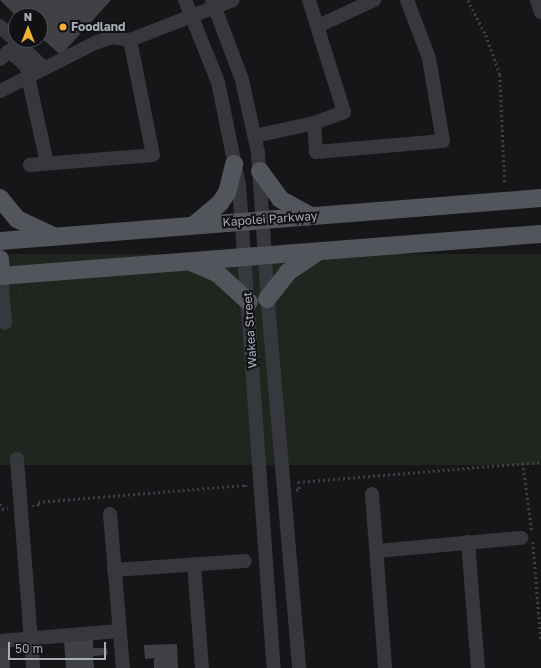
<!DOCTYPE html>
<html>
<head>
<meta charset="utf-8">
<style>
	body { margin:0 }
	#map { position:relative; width:541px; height:668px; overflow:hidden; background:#161618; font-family:"Golos Text",sans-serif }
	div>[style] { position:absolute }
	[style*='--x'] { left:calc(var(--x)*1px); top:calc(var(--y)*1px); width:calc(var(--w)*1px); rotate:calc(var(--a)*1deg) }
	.green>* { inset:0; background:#1e261f; transform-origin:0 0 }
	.building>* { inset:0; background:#404145 }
	.path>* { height:2.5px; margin-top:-1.25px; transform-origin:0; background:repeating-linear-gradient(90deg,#3d3f44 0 2px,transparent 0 5px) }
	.minor>* { height:14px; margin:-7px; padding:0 7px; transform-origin:7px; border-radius:7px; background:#37383d }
	.major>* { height:18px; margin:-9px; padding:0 9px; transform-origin:9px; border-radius:9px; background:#53555c }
	.dots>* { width:11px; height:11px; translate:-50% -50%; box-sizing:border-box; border:2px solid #111113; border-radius:50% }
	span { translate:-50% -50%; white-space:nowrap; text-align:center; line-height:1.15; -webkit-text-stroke:4px #111113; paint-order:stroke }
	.poi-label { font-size:12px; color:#a8adb8; font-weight:700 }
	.left { translate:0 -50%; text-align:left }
	.street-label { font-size:12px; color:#a8adb8 }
	.north { position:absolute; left:8px; top:8px; width:40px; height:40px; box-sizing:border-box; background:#111113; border:1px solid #4d4f55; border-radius:50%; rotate:0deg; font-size:11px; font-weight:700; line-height:16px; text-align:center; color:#a8adb8 }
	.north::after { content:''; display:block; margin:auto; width:14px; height:18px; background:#f2b134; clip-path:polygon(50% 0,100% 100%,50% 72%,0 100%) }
	.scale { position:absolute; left:8px; top:642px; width:98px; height:18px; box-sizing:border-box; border:2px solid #a8adb8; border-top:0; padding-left:5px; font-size:12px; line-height:14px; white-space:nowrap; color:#a8adb8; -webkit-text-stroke:3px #111113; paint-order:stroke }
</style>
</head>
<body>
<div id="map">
	<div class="green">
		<div style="left:541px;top:254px;width:211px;height:543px;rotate:90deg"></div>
	</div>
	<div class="building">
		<div style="clip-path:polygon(0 0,111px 0,61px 55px,40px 37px,40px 16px,16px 16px)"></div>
		<div style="clip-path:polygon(93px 639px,93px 648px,107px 648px,108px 655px,93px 656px,94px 668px,66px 668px,64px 641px)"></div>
		<div style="clip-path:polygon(177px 644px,178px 668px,154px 668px,154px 658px,145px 659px,144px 645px)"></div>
		<div style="clip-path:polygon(8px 647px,10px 668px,0 668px,0 648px)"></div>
	</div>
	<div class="path">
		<div style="--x:468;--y:0;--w:39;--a:63"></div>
		<div style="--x:486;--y:35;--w:42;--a:70.7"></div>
		<div style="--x:500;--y:75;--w:110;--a:87.4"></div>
		<div style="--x:19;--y:292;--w:1;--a:45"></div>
		<div style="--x:523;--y:463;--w:69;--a:82.5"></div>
		<div style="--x:296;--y:490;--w:3;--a:-18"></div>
		<div style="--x:299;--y:489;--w:7;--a:-98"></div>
		<div style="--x:298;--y:482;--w:244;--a:-4.7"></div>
		<div style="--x:0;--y:504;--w:5;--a:68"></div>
		<div style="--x:2;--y:509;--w:6;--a:-9"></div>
		<div style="--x:32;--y:506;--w:6;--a:0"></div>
		<div style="--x:38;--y:506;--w:4;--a:-90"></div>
		<div style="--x:38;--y:502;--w:209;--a:-4.7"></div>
		<div style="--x:246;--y:485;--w:2;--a:90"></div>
		<div style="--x:533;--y:542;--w:100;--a:85.4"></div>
	</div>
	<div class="minor">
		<div style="--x:185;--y:0;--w:88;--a:68.1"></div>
		<div style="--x:218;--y:82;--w:105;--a:78.5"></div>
		<div style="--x:239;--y:185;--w:484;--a:85.9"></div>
		<div style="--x:212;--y:0;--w:85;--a:69.4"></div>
		<div style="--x:242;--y:80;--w:75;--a:77.6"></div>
		<div style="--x:258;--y:153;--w:151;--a:86.2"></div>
		<div style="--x:268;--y:304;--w:365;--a:85.1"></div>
		<div style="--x:537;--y:0;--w:13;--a:72"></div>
		<div style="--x:0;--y:26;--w:61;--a:43.7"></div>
		<div style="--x:318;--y:26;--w:62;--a:-24.9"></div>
		<div style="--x:0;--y:59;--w:12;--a:-42"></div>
		<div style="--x:9;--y:51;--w:18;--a:41"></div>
		<div style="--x:23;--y:63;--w:15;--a:53"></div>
		<div style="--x:28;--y:77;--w:88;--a:77.5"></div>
		<div style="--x:0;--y:91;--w:109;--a:-26.8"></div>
		<div style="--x:97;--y:42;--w:16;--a:-18"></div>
		<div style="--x:112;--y:37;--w:18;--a:9"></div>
		<div style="--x:130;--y:40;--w:110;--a:-21.2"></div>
		<div style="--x:314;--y:123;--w:29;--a:86"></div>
		<div style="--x:316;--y:152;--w:127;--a:-5"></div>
		<div style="--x:443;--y:141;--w:84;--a:-99.6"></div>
		<div style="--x:429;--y:58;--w:62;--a:-110.8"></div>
		<div style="--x:255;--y:136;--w:60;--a:-12.4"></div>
		<div style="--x:314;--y:123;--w:32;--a:-20"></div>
		<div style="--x:344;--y:112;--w:117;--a:-107.4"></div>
		<div style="--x:30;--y:165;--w:123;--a:-4.6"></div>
		<div style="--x:153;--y:155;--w:117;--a:-101.3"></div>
		<div style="--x:1;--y:276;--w:47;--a:85.1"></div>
		<div style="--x:17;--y:459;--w:210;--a:85.6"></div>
		<div style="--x:372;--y:494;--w:174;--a:85.7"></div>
		<div style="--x:110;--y:514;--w:155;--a:85.2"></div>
		<div style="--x:468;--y:542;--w:126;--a:85.5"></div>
		<div style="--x:377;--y:551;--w:145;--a:-5.2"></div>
		<div style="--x:194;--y:564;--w:104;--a:85.6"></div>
		<div style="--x:114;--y:570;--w:131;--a:-3.9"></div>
		<div style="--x:0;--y:641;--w:119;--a:-4.8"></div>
	</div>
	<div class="major">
		<div style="--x:260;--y:171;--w:34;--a:54"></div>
		<div style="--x:280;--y:199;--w:35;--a:29"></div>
		<div style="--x:0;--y:198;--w:27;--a:51"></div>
		<div style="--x:17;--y:219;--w:38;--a:25"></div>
		<div style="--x:194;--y:225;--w:34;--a:-40"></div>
		<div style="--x:220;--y:203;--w:12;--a:-55"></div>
		<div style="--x:227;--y:193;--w:30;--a:-76"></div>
		<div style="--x:0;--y:241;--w:543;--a:-4.54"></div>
		<div style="--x:0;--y:259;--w:17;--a:87"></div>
		<div style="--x:193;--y:263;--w:26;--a:23"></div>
		<div style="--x:217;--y:273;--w:43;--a:42.2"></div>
		<div style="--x:0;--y:276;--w:543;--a:-4.44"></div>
		<div style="--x:267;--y:299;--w:34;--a:-52"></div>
		<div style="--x:288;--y:272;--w:34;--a:-34"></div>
	</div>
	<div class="dots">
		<div style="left:63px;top:27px;background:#f2b134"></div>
	</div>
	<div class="poi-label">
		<span class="left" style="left:71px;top:27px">Foodland</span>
	</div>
	<div class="street-label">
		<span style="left:270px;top:219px;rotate:-4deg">Kapolei Parkway</span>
		<span style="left:250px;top:330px;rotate:-94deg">Wakea Street</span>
	</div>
	<div class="north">N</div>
	<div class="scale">50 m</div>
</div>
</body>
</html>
